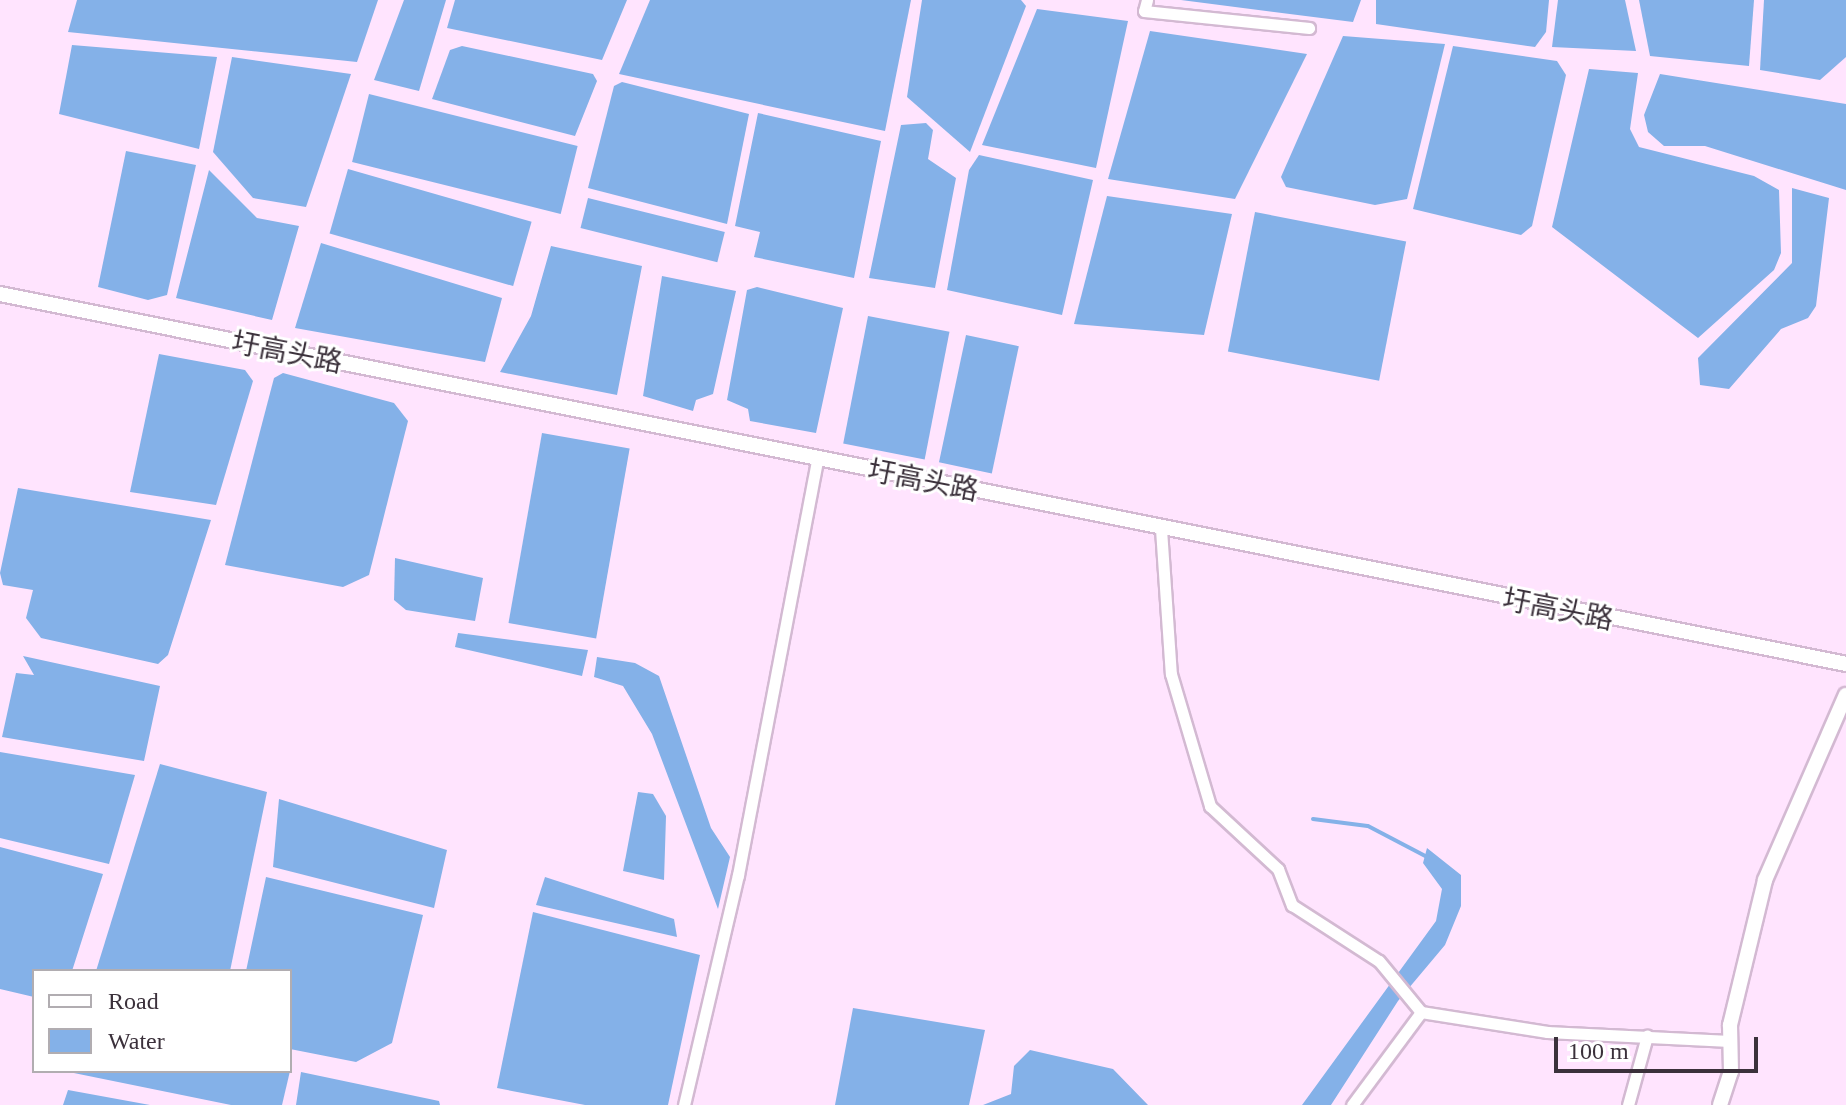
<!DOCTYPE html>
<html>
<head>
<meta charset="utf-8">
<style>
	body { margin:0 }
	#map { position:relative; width:1846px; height:1105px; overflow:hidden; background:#ffe4fe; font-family:"Times New Roman","Noto Sans SC",serif }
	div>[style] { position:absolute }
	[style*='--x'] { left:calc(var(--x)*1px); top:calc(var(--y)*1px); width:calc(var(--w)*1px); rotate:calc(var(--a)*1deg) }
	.water>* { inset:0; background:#84b1e8; transform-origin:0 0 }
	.stream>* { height:4px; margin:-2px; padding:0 2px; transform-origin:2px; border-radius:2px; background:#84b1e8 }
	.roads { filter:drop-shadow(2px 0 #d3b9d2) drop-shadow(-2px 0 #d3b9d2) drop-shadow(0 2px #d3b9d2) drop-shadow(0 -2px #d3b9d2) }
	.minor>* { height:11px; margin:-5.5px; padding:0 5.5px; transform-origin:5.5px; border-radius:5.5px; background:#fff }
	.tertiary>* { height:14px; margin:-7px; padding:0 7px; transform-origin:7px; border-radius:7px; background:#fff }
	span { translate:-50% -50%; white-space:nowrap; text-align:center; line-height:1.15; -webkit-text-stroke:6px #fff; paint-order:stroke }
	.street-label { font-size:28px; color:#3b313b }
	.legend { position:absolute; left:32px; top:969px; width:260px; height:104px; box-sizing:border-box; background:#fff; border:2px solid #b1adb1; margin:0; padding:10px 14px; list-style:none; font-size:24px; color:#3b313b }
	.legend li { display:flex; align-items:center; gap:16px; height:40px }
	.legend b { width:40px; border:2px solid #b1adb1 }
	.scale { position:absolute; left:1554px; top:1037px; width:204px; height:36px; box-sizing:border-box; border:4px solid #3b313b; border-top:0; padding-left:10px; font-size:24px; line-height:28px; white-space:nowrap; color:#3b313b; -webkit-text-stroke:6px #fff; paint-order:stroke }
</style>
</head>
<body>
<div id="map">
	<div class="water">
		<div style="clip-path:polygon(77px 0,378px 0,357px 62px,68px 32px)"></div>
		<div style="clip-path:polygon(404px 0,446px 0,419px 91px,374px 80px)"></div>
		<div style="clip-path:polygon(455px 0,627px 0,602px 60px,447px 28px)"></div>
		<div style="clip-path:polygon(650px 0,911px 0,885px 131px,619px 74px)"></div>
		<div style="clip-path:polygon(922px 0,1021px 0,1026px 6px,970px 152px,907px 97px)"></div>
		<div style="clip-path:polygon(1181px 0,1361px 0,1353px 22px)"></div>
		<div style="clip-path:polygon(1376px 0,1549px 0,1546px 32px,1535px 47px,1376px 24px)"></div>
		<div style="clip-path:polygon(1558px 0,1625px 0,1636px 51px,1552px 47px)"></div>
		<div style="clip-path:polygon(1639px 0,1754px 0,1749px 66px,1650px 56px)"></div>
		<div style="clip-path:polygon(1764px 0,1846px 0,1846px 57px,1820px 80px,1760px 70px)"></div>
		<div style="clip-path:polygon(1037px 9px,1128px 21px,1096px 168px,982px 145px)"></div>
		<div style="clip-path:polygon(1150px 31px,1307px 54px,1235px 199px,1108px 179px)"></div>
		<div style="clip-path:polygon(1343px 36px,1445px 44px,1407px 199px,1375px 205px,1286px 187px,1281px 177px)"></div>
		<div style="clip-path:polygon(72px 45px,217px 57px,199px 149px,59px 114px)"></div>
		<div style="clip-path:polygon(462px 46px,593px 74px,597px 81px,575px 136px,432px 99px,450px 50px)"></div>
		<div style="clip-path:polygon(1453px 46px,1557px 61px,1566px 75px,1532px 226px,1521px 235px,1413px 209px)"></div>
		<div style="clip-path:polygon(232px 57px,351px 74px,306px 207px,253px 198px,213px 152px)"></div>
		<div style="clip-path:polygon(1589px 69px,1638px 73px,1630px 129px,1639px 147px,1754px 176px,1779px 190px,1781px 253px,1774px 270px,1698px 338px,1552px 227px)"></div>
		<div style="clip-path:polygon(1660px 74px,1846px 104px,1846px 190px,1705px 146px,1664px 146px,1648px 132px,1644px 115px)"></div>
		<div style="clip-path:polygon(622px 82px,749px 114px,727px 224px,588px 188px,614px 86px)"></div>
		<div style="left:369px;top:94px;width:215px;height:70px;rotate:14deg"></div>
		<div style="clip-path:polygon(758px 113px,881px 141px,854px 278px,754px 257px,760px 232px,735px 226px)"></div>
		<div style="clip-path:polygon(926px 123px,933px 130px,928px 159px,956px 178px,935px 288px,869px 278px,901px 125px)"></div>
		<div style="clip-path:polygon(126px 151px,196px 165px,167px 295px,148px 300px,98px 287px)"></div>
		<div style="clip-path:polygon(979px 155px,1093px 180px,1062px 315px,947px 290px,969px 170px)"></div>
		<div style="left:348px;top:169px;width:191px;height:67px;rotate:16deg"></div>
		<div style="clip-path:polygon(209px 170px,257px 218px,299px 226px,272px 320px,176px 298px)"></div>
		<div style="clip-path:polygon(1792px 188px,1829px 198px,1816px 306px,1808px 318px,1781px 329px,1729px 389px,1700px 385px,1698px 358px,1792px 263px)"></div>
		<div style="clip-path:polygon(1107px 196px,1232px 214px,1204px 335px,1074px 324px)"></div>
		<div style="left:588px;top:198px;width:141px;height:31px;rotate:14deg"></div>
		<div style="left:1255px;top:212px;width:154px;height:142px;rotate:11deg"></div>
		<div style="clip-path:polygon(321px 243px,502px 298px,485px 362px,295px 328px)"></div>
		<div style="clip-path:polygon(551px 246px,642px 266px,617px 395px,500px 372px,531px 316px)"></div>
		<div style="clip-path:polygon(662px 276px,736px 291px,713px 394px,696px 400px,693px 411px,643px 396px)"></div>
		<div style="clip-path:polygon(757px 287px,843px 308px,816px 433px,750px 421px,748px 409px,727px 400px,747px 290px)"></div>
		<div style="left:868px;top:316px;width:83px;height:130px;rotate:11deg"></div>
		<div style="left:966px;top:335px;width:54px;height:130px;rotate:12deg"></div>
		<div style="clip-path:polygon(159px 354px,245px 370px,253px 381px,216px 505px,130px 492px)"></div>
		<div style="clip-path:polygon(283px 373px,394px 403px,408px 421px,369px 575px,343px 587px,225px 565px,274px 378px)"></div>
		<div style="left:542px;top:433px;width:89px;height:193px;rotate:10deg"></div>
		<div style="clip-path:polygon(18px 488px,211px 520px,168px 655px,158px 664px,41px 638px,26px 618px,33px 590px,3px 585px,0 573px)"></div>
		<div style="clip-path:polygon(395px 558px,483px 578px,475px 621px,406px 610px,394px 600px)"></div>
		<div style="clip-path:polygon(458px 633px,588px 650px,582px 676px,455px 647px)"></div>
		<div style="clip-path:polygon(23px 656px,160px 686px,144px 761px,2px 737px,16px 673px,34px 675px)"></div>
		<div style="clip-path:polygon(597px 657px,635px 663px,659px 676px,711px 828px,730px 857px,718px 909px,652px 734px,623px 686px,594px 677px)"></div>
		<div style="clip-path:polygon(0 752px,135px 775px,109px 864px,0 838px)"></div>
		<div style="clip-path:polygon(160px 764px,267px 792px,230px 971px,96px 971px)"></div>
		<div style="clip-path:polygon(638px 792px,653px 794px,666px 816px,664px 880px,623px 871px)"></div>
		<div style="clip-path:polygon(279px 799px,447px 850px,434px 908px,273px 867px)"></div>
		<div style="clip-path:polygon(0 847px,103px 874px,72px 971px,34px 971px,34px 997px,0 989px)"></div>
		<div style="clip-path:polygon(1427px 848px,1461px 875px,1461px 906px,1445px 945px,1398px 1001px,1331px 1105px,1302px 1105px,1436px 921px,1442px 889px,1423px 863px)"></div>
		<div style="clip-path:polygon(266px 877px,423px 915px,392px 1043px,356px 1062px,290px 1049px,290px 971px,246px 971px)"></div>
		<div style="clip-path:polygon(545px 877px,674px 919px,677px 937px,536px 905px)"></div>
		<div style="clip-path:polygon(533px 912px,700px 955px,668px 1105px,585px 1105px,497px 1088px)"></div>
		<div style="clip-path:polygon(853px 1008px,985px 1030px,969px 1105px,835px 1105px)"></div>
		<div style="clip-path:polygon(1030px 1050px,1113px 1069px,1148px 1105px,983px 1105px,1011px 1094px,1014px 1066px)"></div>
		<div style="clip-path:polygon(64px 1071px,290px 1071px,282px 1105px,231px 1105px)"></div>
		<div style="clip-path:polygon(301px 1072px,439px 1101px,440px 1105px,296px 1105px)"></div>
		<div style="clip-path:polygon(68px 1090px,150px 1105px,63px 1105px)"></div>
	</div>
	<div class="stream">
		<div style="--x:1313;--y:819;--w:55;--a:7.3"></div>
		<div style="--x:1368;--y:826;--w:69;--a:27.7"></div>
	</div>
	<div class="roads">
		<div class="minor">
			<div style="--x:1147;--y:0;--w:11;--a:105"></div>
			<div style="--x:1144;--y:11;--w:166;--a:5.9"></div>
			<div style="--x:1161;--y:529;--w:145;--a:86.1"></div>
			<div style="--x:1171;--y:674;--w:138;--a:73.5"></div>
			<div style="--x:1210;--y:806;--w:93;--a:42.8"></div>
			<div style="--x:1278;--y:869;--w:39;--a:69"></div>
			<div style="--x:1292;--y:905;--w:103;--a:32.8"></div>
			<div style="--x:1379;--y:961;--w:66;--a:50.5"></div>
			<div style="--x:1421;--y:1012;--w:128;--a:9"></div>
			<div style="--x:1547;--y:1032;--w:183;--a:2.8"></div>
			<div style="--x:684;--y:1105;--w:236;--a:-76.8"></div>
			<div style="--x:738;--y:875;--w:422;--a:-79.2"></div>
			<div style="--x:1352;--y:1105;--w:116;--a:-53.4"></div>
			<div style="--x:1628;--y:1105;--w:72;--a:-74.6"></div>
		</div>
		<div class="tertiary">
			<div style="--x:0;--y:294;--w:1883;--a:11.33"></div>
			<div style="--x:1720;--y:1105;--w:35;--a:-72"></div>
			<div style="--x:1731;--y:1072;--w:47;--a:-91.2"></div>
			<div style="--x:1730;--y:1025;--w:149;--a:-76.4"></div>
			<div style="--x:1765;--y:880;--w:202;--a:-66.4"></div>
		</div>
	</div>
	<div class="street-label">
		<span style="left:287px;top:353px;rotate:11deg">圩高头路</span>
		<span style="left:923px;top:481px;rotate:11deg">圩高头路</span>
		<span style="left:1558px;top:610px;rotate:11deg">圩高头路</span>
	</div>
	<ul class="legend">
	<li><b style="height:10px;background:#fff"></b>Road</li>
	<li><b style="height:22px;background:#84b1e8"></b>Water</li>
	</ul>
	<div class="scale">100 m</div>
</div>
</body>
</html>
